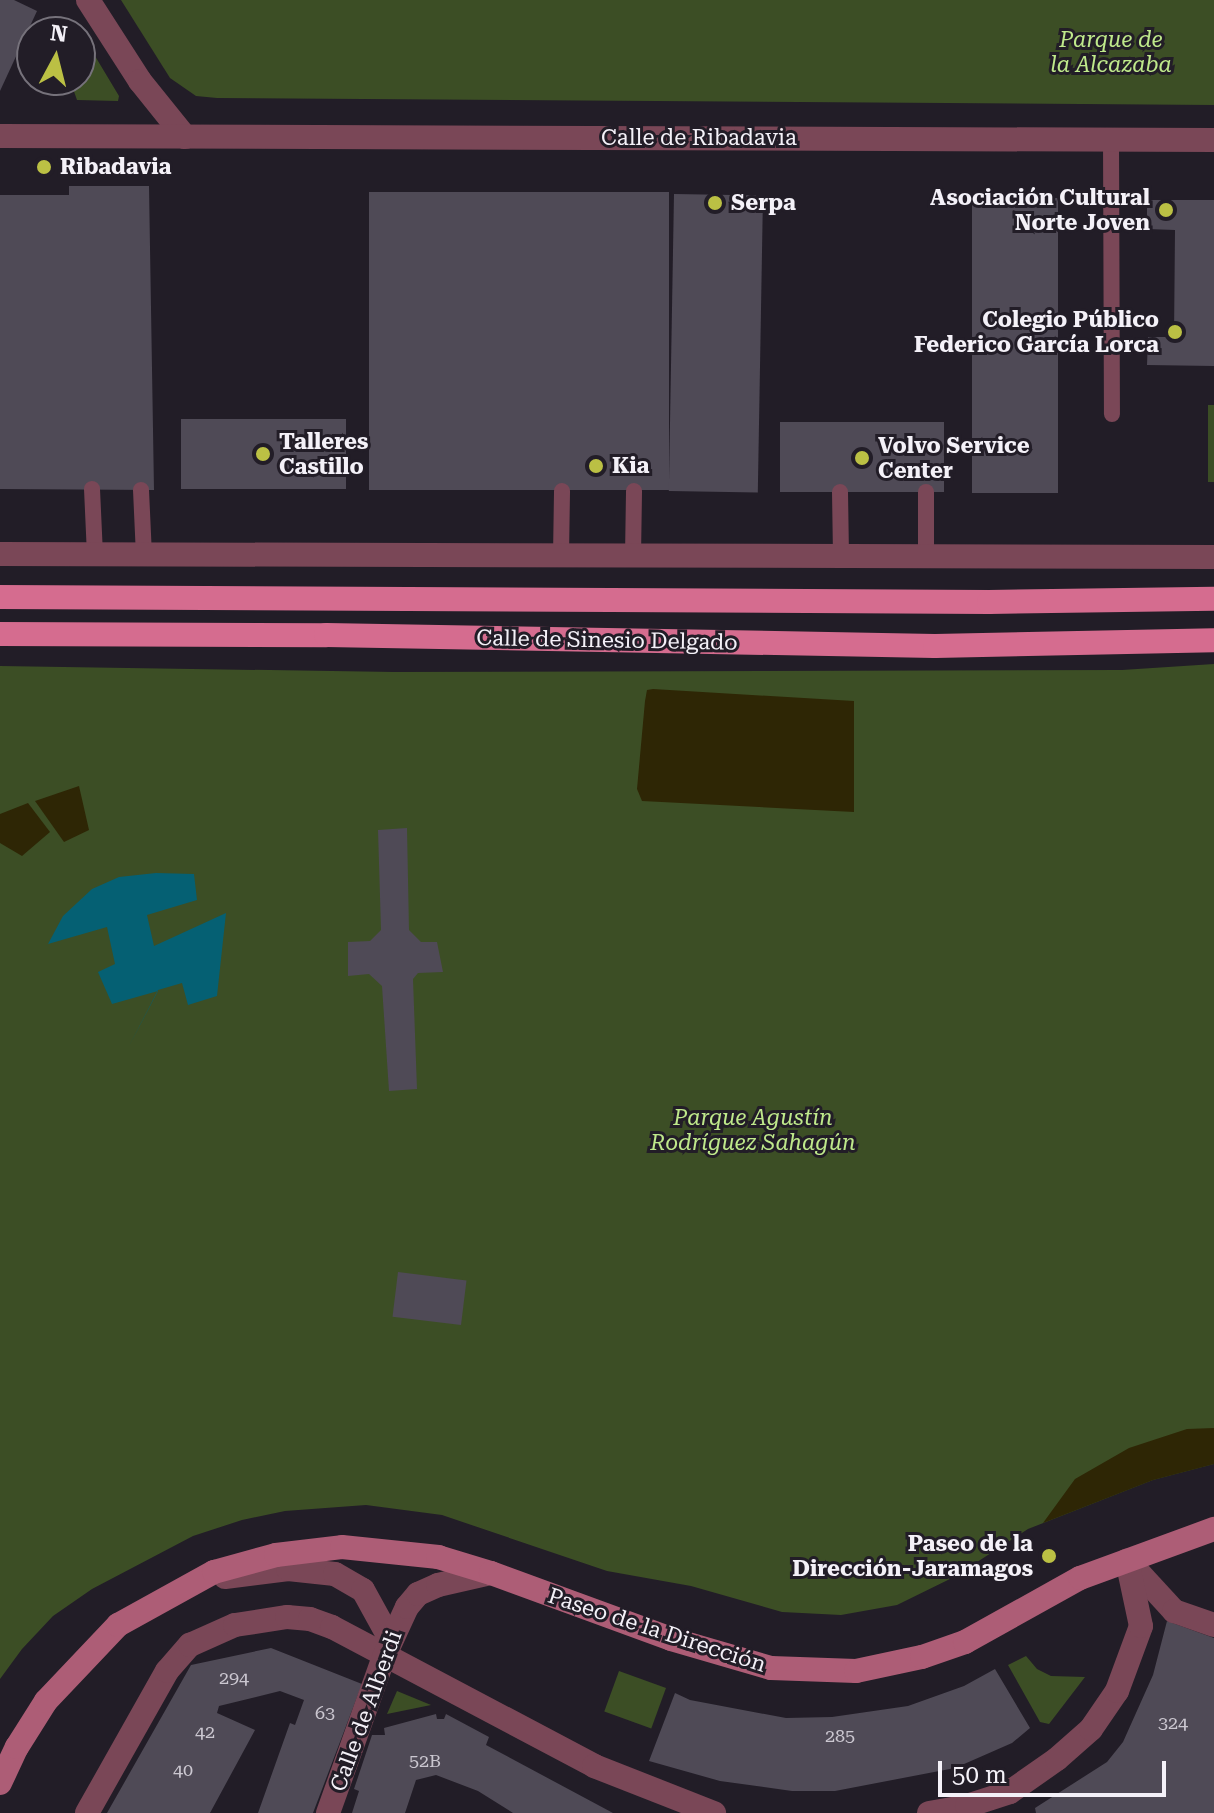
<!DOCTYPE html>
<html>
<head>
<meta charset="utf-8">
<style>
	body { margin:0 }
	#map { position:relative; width:1214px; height:1813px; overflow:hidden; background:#221d27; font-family:"Roboto Serif",serif }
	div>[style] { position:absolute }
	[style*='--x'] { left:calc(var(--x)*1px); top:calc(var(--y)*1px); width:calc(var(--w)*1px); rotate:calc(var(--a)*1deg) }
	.green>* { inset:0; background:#3c4e25; transform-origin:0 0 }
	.sand>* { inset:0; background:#2e2605 }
	.water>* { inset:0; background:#056073 }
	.building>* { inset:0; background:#4f4a56; transform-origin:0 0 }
	.lane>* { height:16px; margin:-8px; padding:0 8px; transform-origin:8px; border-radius:8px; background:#7a4757 }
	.street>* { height:24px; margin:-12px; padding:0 12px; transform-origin:12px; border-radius:12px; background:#7a4757 }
	.secondary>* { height:24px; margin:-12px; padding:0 12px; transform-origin:12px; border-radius:12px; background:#ad5d76 }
	.primary>* { height:24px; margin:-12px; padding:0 12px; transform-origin:12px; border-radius:12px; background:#d56c8f }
	.dots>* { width:22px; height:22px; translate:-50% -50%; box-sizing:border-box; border:4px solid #221d27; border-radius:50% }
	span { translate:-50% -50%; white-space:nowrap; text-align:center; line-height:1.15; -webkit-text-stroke:6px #221d27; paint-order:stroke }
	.number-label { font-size:18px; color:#cbc7d0 }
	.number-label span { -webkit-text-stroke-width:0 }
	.park-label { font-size:22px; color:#bfe98b; font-style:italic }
	.street-label { font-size:22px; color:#f4f1f8 }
	.poi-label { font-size:22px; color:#f4f1f8; font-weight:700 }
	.left { translate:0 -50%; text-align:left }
	.right { translate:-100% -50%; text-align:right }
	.north { position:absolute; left:16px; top:16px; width:80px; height:80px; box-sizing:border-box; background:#221d27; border:2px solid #76727b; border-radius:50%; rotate:7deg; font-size:22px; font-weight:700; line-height:32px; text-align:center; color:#f4f1f8 }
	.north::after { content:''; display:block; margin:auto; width:28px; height:36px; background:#bbc044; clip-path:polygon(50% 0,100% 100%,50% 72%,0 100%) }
	.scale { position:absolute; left:938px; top:1761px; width:228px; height:36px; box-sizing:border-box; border:4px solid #f4f1f8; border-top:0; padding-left:10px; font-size:24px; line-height:28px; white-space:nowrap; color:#f4f1f8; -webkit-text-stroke:6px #221d27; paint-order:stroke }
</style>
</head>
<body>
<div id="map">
	<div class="green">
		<div style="clip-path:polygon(121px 0,1214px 0,1214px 105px,217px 98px,196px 96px,170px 78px)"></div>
		<div style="clip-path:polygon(95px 56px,119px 96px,118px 101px,77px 100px,70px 80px,80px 80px,80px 64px)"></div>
		<div style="left:1214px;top:405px;width:77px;height:6px;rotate:90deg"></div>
		<div style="clip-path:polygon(1214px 664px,1214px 1464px,1153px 1480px,1028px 1529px,954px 1577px,897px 1605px,841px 1615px,782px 1612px,691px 1586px,607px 1571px,442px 1515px,366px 1505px,285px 1511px,242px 1520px,193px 1536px,92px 1589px,53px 1616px,22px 1649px,0 1679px,0 666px,394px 672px,1122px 670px)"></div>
		<div style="clip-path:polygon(1026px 1656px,1037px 1669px,1051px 1676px,1085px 1677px,1049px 1724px,1040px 1722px,1008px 1665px)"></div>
		<div style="left:619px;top:1671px;width:50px;height:43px;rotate:20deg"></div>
		<div style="clip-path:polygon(397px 1691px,431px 1705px,387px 1714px)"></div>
	</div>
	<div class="sand">
		<div style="clip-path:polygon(653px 689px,854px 701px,854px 812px,642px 801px,637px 789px,645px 701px,647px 690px)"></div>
		<div style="clip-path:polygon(79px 786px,89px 830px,64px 842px,35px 801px)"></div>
		<div style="clip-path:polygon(28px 803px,50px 832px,22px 856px,0 843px,0 814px)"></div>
		<div style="clip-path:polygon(1214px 1428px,1214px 1464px,1153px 1480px,1043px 1523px,1075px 1479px,1129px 1448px,1187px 1429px)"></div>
	</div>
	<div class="water">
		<div style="clip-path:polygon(156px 873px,194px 874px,197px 900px,147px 915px,154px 946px,226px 913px,217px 996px,188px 1005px,182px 983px,158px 990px,128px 1048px,158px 991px,112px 1004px,98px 972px,115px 964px,107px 927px,48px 944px,63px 916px,92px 889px,119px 877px)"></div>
	</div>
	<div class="building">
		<div style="clip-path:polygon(0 0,14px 0,37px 11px,0 91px)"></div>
		<div style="clip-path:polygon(69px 186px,149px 186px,154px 490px,0 489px,0 195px,69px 195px)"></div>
		<div style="left:369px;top:192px;width:300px;height:298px"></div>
		<div style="left:674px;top:194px;width:89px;height:297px;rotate:1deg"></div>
		<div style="left:1058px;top:198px;width:295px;height:86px;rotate:90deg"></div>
		<div style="clip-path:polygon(1147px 200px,1214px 200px,1214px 366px,1147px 365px,1148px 337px,1174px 337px,1175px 230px,1147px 229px)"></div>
		<div style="left:181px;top:419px;width:165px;height:70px"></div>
		<div style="left:780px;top:422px;width:164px;height:70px"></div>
		<div style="clip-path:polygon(407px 828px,409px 930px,421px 942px,437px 942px,443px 972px,418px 973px,413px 979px,417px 1089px,389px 1091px,382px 986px,369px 974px,348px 976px,348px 942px,370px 941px,381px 930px,378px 830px)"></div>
		<div style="left:398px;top:1272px;width:69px;height:45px;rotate:7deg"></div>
		<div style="clip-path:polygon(1167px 1621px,1214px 1638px,1214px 1813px,1036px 1813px,1035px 1808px,1107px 1762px,1123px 1742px,1153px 1675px)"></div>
		<div style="clip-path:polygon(271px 1648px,362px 1684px,313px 1813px,258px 1813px,290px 1723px,295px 1725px,304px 1700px,280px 1691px,219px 1706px,217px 1713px,255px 1730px,210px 1813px,107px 1813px,191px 1665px)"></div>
		<div style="clip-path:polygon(995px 1669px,1030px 1728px,1012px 1743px,955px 1768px,835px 1791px,792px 1791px,720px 1781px,649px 1761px,675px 1693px,690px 1700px,786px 1718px,832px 1717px,908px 1706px,964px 1686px)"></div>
		<div style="clip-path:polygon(436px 1714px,437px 1719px,444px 1719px,446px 1714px,489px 1737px,486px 1745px,613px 1813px,513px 1813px,478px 1791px,436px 1775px,416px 1780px,405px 1813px,352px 1813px,359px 1791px,354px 1789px,372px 1735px,385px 1735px,384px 1728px)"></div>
	</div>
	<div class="lane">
		<div style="--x:1111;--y:139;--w:275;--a:89.8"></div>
		<div style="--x:92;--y:489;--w:65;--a:87.4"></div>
		<div style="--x:141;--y:490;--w:65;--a:87.4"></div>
		<div style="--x:840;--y:492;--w:65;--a:89.1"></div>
		<div style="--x:561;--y:556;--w:65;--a:-89.1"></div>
		<div style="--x:633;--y:556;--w:65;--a:-89.1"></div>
		<div style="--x:926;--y:557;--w:65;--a:-90"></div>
	</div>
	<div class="street">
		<div style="--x:88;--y:0;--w:96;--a:57.3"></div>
		<div style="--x:140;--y:81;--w:72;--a:51.2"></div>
		<div style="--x:0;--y:136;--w:1214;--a:0.19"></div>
		<div style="--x:0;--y:554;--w:1214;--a:0.14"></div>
		<div style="--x:1129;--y:1562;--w:67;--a:47.4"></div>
		<div style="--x:1174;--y:1611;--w:42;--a:19.3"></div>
		<div style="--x:225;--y:1577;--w:64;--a:-7.2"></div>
		<div style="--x:288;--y:1569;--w:47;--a:6.1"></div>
		<div style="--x:335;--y:1574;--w:32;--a:30"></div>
		<div style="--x:363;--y:1590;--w:58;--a:61.2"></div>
		<div style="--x:87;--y:1813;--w:163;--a:-60.6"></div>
		<div style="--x:167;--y:1671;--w:35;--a:-49"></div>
		<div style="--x:190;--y:1645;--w:49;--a:-24"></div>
		<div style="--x:235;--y:1625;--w:53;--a:-8.7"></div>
		<div style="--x:287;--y:1617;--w:23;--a:5"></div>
		<div style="--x:310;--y:1619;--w:23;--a:20"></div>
		<div style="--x:332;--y:1627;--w:297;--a:27.9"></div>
		<div style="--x:594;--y:1766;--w:129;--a:21.4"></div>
		<div style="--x:328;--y:1813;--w:166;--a:-70.3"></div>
		<div style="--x:384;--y:1657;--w:55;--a:-65.3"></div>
		<div style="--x:407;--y:1607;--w:17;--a:-50"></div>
		<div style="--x:418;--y:1594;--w:22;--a:-24"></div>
		<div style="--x:438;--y:1585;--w:54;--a:-12.8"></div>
		<div style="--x:929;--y:1813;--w:39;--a:-10"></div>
		<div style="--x:967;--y:1806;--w:45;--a:-18"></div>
		<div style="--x:1010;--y:1792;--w:57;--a:-35.1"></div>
		<div style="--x:1057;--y:1759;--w:45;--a:-41.4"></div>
		<div style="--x:1091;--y:1729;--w:46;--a:-55.6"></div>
		<div style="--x:1117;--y:1691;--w:69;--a:-69.7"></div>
		<div style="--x:1141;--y:1626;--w:67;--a:-102"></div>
	</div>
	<div class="secondary">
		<div style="--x:0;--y:1783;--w:40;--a:-65"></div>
		<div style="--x:17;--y:1747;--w:54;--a:-57.8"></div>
		<div style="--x:46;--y:1701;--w:105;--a:-46.5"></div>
		<div style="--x:118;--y:1625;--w:110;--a:-28.9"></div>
		<div style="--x:214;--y:1572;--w:64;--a:-15.3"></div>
		<div style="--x:276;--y:1555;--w:66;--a:-6.9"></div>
		<div style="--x:342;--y:1547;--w:97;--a:5.9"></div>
		<div style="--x:438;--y:1557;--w:55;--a:16.8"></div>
		<div style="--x:491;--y:1573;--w:192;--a:20.1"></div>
		<div style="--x:671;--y:1639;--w:104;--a:16.2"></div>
		<div style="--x:771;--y:1668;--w:85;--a:2"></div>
		<div style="--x:856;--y:1671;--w:67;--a:-12"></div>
		<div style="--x:922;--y:1657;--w:46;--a:-19.2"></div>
		<div style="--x:965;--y:1642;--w:132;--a:-29.1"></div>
		<div style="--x:1080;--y:1578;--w:143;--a:-20.1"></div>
	</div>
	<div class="primary">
		<div style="--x:0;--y:597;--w:989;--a:0.29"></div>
		<div style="--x:989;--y:602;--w:225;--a:-0.8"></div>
		<div style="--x:0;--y:634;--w:326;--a:0.2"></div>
		<div style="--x:326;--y:635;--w:609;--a:1.03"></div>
		<div style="--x:935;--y:646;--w:279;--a:-1.2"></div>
	</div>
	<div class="dots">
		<div style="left:44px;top:167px;background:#bbc044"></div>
		<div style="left:715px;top:203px;background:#bbc044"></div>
		<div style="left:1166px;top:210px;background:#bbc044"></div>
		<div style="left:1175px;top:332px;background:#bbc044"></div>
		<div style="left:263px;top:454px;background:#bbc044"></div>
		<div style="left:862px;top:458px;background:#bbc044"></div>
		<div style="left:596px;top:466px;background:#bbc044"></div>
		<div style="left:1049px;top:1556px;background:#bbc044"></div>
	</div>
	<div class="number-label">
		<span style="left:234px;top:1678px">294</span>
		<span style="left:325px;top:1713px">63</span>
		<span style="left:1173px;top:1723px">324</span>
		<span style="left:205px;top:1732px">42</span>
		<span style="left:840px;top:1736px">285</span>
		<span style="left:425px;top:1761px">52B</span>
		<span style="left:183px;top:1770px">40</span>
	</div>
	<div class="park-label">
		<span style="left:1111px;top:52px">Parque de<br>la Alcazaba</span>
		<span style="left:753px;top:1130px">Parque Agustín<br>Rodríguez Sahagún</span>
	</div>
	<div class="street-label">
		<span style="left:699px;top:138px">Calle de Ribadavia</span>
		<span style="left:607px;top:640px;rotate:1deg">Calle de Sinesio Delgado</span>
		<span style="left:657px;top:1630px;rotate:18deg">Paseo de la Dirección</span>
		<span style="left:366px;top:1711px;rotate:-70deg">Calle de Alberdi</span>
	</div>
	<div class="poi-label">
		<span class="left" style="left:60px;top:167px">Ribadavia</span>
		<span class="right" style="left:1150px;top:210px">Asociación Cultural<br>Norte Joven</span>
		<span class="left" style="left:731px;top:203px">Serpa</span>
		<span class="right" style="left:1159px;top:332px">Colegio Público<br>Federico García Lorca</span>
		<span class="left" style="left:279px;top:454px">Talleres<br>Castillo</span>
		<span class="left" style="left:878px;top:458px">Volvo Service<br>Center</span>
		<span class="left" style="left:612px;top:466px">Kia</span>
		<span class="right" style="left:1033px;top:1556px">Paseo de la<br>Dirección-Jaramagos</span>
	</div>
	<div class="north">N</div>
	<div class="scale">50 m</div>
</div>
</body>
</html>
